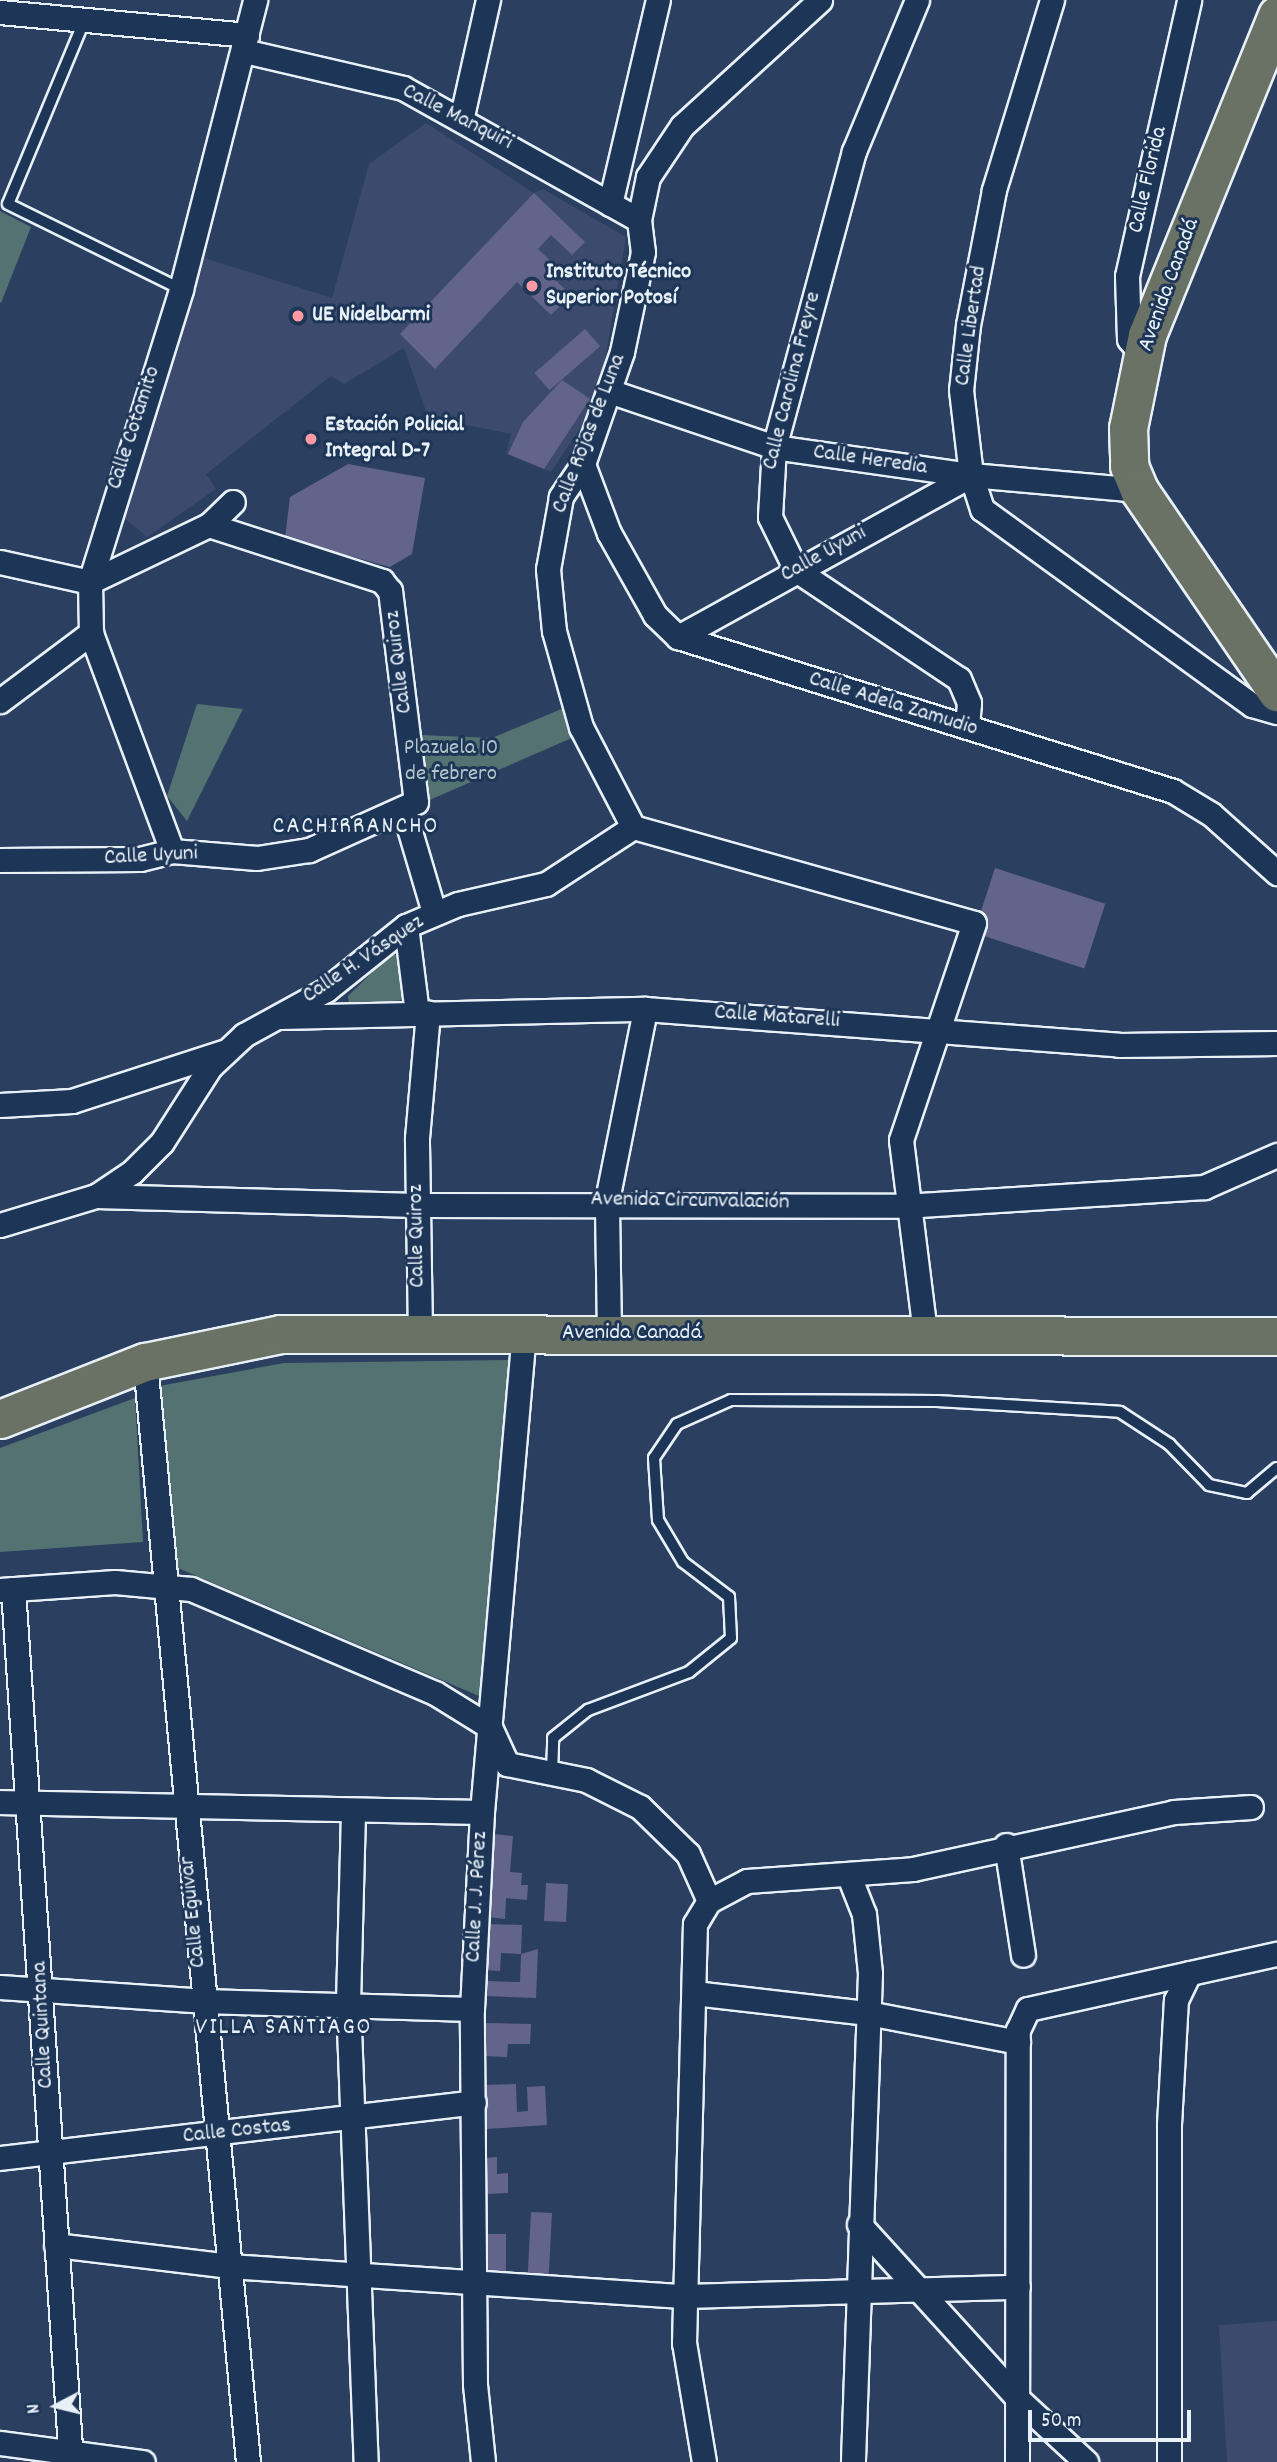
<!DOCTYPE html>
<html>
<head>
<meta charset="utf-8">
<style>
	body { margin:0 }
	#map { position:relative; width:1277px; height:2462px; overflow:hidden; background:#2b3f61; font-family:Dekko,sans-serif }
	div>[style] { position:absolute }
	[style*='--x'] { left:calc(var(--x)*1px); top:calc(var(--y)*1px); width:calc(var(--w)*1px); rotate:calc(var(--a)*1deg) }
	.built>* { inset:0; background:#3c4a6d }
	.green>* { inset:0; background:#547271 }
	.building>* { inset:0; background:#626589; transform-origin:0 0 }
	.roads { filter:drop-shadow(2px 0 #e8f1f8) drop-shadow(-2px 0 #e8f1f8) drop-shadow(0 2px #e8f1f8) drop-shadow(0 -2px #e8f1f8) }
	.service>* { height:10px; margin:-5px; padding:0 5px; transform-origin:5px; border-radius:5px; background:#1d3557 }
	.minor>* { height:23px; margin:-11.5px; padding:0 11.5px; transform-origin:11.5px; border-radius:11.5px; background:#1d3557 }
	.trunk>* { height:37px; margin:-18.5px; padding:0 18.5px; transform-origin:18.5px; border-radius:18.5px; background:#6a7266 }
	.dots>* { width:19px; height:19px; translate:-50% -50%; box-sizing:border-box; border:4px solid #1d3557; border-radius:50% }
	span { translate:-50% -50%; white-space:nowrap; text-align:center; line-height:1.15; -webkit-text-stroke:6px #1d3557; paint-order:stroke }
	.street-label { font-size:23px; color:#e8f1f8 }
	.poi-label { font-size:23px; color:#e8f1f8; font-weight:700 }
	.left { translate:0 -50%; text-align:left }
	.park-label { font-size:23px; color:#b4c5c9 }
	.neighbourhood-label { font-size:24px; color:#e8f1f8; letter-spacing:2px }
	.north { position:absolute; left:21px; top:2371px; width:70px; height:70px; -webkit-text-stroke:5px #1d3557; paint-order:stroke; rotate:263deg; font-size:19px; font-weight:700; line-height:28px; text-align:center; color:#e8f1f8 }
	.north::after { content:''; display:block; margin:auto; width:24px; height:32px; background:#e8f1f8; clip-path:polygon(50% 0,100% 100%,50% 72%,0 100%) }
	.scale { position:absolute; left:1028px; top:2410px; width:163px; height:32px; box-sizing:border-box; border:4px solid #e8f1f8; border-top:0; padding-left:9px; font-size:21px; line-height:24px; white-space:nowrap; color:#e8f1f8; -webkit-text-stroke:5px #1d3557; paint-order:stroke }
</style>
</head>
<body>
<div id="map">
	<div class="built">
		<div style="clip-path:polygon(426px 123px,534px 193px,543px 189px,626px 237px,598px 401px,551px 472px,506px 454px,511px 434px,428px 417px,404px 348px,344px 384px,331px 376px,206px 474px,216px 489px,147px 537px,117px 512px,198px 256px,332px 298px,369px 164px)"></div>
		<div style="clip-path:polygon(1277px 2321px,1277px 2462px,1227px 2462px,1219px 2325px)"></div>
	</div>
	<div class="green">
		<div style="clip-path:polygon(0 211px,31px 227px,1px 303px,0 302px)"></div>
		<div style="clip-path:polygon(197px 704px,243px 709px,187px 821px,167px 796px)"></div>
		<div style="clip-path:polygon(564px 708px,574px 737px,425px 802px,420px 735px,492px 738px)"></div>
		<div style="clip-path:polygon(390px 955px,400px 955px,407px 1000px,349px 1004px,348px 996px)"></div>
		<div style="clip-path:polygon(510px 1360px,479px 1696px,178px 1568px,159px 1386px,284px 1363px)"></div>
		<div style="clip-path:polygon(135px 1398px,143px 1542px,0 1552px,0 1448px)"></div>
	</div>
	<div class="building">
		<div style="clip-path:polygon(534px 193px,585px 242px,572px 255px,551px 235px,538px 249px,556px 266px,549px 274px,571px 295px,551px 315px,517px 282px,435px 369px,400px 334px)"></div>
		<div style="left:585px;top:329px;width:23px;height:67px;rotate:49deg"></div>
		<div style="clip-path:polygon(562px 380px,590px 399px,544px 469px,508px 454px,523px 422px)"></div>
		<div style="clip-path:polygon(348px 464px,425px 478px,412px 554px,390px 567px,285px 538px,290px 497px)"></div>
		<div style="left:995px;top:868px;width:116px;height:68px;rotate:18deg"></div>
		<div style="clip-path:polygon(494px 1834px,513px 1836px,510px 1872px,522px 1873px,521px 1885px,528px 1885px,527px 1900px,506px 1898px,505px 1919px,488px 1917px)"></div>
		<div style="left:546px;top:1883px;width:22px;height:38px;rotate:3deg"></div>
		<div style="clip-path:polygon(485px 1924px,522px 1925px,521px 1954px,501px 1953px,500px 1971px,483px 1970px)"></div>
		<div style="clip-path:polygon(538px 1949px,536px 1998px,485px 1996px,486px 1981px,520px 1982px,521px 1954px)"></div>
		<div style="clip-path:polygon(484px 2023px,531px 2024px,530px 2044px,508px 2044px,507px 2057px,483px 2056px)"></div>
		<div style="clip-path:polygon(516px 2084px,517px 2112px,528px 2111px,527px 2087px,545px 2086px,547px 2125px,485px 2129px,483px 2085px)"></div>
		<div style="clip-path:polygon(497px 2157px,497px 2174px,508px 2173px,508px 2193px,484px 2194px,484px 2158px)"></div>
		<div style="left:531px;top:2212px;width:21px;height:67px;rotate:3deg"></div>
		<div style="left:485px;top:2234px;width:21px;height:43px"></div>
	</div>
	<div class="roads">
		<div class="service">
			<div style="--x:85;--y:19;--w:200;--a:112.6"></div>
			<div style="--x:8;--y:204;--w:193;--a:26.2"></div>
			<div style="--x:552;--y:1774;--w:36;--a:-88"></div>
			<div style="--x:553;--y:1738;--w:45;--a:-38.7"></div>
			<div style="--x:588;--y:1710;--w:108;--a:-20.6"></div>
			<div style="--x:689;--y:1672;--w:54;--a:-39"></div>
			<div style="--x:731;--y:1638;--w:41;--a:-92.8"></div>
			<div style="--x:729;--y:1597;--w:58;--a:-142.7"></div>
			<div style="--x:683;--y:1562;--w:49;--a:-120.8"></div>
			<div style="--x:658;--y:1520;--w:62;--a:-93.7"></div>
			<div style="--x:654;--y:1458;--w:41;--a:-55.9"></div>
			<div style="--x:677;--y:1424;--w:59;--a:-24"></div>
			<div style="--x:731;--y:1400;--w:206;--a:0.3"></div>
			<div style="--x:937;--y:1401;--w:183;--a:3.4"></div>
			<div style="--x:1120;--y:1412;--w:59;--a:33.1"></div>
			<div style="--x:1169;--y:1444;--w:57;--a:45.7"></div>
			<div style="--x:1209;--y:1485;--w:39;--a:12"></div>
			<div style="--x:1247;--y:1493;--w:39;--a:-40"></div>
		</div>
		<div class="minor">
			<div style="--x:917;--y:0;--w:164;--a:112.6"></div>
			<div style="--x:854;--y:151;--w:307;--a:105.1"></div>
			<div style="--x:774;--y:447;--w:70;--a:93.3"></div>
			<div style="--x:770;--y:517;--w:59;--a:63.9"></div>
			<div style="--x:796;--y:570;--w:196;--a:33.8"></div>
			<div style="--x:959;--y:679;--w:26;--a:67"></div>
			<div style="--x:969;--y:703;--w:24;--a:95"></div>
			<div style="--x:1052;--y:0;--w:199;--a:107"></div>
			<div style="--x:994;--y:190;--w:137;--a:100.9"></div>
			<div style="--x:968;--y:325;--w:65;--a:96.1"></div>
			<div style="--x:961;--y:390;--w:86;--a:83.3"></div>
			<div style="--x:971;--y:475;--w:36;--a:72"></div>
			<div style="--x:982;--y:509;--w:334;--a:36"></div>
			<div style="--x:1252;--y:705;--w:26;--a:16"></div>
			<div style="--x:0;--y:12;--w:248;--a:5.3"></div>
			<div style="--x:244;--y:51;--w:163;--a:13.1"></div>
			<div style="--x:403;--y:88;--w:270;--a:29.2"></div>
			<div style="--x:639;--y:220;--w:32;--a:83"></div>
			<div style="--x:643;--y:252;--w:102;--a:101.9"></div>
			<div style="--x:622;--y:352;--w:119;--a:109.2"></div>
			<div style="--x:583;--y:464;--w:40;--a:124"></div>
			<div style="--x:561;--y:497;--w:73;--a:100.2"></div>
			<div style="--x:548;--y:569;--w:62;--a:84.5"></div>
			<div style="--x:554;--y:631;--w:100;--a:74.3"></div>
			<div style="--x:581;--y:727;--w:113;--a:62.5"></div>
			<div style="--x:462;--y:116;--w:119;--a:-77.4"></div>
			<div style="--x:610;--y:204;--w:210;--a:-76.8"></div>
			<div style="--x:639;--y:220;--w:44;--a:-78.2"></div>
			<div style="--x:648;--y:177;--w:61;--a:-56.3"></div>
			<div style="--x:682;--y:126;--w:187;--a:-42.4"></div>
			<div style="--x:1143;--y:356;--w:22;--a:-129"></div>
			<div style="--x:1129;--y:339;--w:63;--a:-91.8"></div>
			<div style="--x:1127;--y:276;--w:283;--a:-77.3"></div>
			<div style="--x:609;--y:391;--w:174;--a:18.7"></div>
			<div style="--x:774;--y:447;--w:199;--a:8.1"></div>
			<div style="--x:971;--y:475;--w:169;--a:5.1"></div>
			<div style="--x:583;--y:464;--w:74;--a:69.4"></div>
			<div style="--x:609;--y:533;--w:94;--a:60.7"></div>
			<div style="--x:655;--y:615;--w:32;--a:44"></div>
			<div style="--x:678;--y:637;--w:518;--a:17.28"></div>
			<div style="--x:1173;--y:791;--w:44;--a:31.2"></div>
			<div style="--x:1211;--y:814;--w:89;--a:41.8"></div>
			<div style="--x:0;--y:562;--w:92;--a:12.5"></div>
			<div style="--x:90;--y:582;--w:132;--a:-25.6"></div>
			<div style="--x:209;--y:525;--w:33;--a:-44"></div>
			<div style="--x:678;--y:637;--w:335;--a:-28.9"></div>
			<div style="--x:0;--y:701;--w:114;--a:-36.8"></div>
			<div style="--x:404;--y:811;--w:105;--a:73.5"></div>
			<div style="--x:172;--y:851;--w:233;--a:-110.4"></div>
			<div style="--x:91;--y:633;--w:51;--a:-91.1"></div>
			<div style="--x:90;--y:582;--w:307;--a:-72.7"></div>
			<div style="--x:181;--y:289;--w:298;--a:-75.6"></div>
			<div style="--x:0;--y:860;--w:140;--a:-0.4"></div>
			<div style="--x:140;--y:859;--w:33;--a:-14"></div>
			<div style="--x:172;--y:851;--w:85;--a:4.7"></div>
			<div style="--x:257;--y:858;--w:53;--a:-8.7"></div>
			<div style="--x:309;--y:850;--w:117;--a:-24.2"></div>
			<div style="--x:416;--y:802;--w:213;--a:-97"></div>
			<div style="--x:390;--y:591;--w:13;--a:-129"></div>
			<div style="--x:382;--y:581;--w:182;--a:-162.1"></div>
			<div style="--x:406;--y:926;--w:88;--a:82.8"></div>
			<div style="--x:280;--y:1017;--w:365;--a:-1.3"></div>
			<div style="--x:645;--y:1009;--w:475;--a:4.3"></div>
			<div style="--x:1119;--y:1045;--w:158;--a:-0.7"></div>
			<div style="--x:0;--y:1105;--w:72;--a:-3.2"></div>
			<div style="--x:72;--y:1101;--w:159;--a:-18"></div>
			<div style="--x:96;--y:1196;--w:320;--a:1.6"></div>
			<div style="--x:416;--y:1205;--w:488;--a:0.1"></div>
			<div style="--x:904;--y:1206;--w:301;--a:-3.6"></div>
			<div style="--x:1204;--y:1187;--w:80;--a:-23.7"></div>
			<div style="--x:0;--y:1225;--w:100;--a:-16.8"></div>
			<div style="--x:96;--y:1196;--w:43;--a:-33.7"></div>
			<div style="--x:132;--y:1172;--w:42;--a:-45"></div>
			<div style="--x:162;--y:1142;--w:89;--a:-57.4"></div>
			<div style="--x:210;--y:1067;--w:47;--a:-43.3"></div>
			<div style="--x:244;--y:1035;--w:94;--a:-28.8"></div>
			<div style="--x:326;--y:990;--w:102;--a:-38.7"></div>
			<div style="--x:406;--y:926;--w:56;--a:-22.9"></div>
			<div style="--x:458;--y:904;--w:90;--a:-12.8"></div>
			<div style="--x:546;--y:884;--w:104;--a:-33.2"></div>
			<div style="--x:633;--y:827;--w:354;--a:15.7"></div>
			<div style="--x:974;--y:923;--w:229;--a:108.6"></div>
			<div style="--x:901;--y:1140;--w:195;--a:82.9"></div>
			<div style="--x:420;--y:1334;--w:196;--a:-90.9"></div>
			<div style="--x:417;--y:1138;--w:126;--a:-85"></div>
			<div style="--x:609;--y:1334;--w:134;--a:-90.9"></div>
			<div style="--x:607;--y:1200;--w:195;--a:-78.7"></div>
			<div style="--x:145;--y:1362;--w:1105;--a:84.65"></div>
			<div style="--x:13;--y:1589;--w:875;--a:86.2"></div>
			<div style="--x:0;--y:1590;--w:115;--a:-4"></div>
			<div style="--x:115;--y:1582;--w:76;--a:5.3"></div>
			<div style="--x:191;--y:1589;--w:265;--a:23.1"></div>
			<div style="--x:435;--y:1693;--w:65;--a:31.7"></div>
			<div style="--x:490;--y:1727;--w:41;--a:65.3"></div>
			<div style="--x:507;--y:1764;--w:81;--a:11.4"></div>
			<div style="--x:586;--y:1780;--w:60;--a:26.6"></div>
			<div style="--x:640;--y:1807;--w:67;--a:44.4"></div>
			<div style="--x:688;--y:1854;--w:51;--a:65.9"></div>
			<div style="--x:0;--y:1802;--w:482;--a:1.2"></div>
			<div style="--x:353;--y:1812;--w:190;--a:91.5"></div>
			<div style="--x:348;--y:2002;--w:460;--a:87.8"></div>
			<div style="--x:1006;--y:1845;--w:111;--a:81.2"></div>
			<div style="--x:849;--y:1876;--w:41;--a:68.5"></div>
			<div style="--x:864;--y:1914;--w:59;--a:84.2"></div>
			<div style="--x:870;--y:1973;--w:489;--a:92"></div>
			<div style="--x:0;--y:1987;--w:203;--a:3.9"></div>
			<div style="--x:203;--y:2001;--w:269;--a:1.7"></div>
			<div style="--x:694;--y:1993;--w:175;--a:6.6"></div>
			<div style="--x:868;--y:2013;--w:153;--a:10.9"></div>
			<div style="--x:0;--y:2158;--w:477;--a:-6.7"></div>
			<div style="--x:859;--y:2224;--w:236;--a:47.7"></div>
			<div style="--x:1018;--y:2399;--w:93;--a:42.8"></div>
			<div style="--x:56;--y:2245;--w:174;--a:6.9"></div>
			<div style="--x:229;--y:2266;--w:458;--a:3.8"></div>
			<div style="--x:686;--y:2296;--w:332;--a:-1.6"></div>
			<div style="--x:0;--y:2443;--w:144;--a:7.6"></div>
			<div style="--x:483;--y:2462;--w:78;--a:-95.9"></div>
			<div style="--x:475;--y:2384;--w:375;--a:-90.5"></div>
			<div style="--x:472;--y:2009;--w:197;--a:-87.1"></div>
			<div style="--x:482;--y:1812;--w:481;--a:-85"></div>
			<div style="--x:704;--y:2462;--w:121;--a:-99.5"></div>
			<div style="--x:684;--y:2343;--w:419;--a:-88.5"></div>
			<div style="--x:695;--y:1924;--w:27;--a:-59"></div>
			<div style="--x:709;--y:1901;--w:43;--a:-27.8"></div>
			<div style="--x:747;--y:1881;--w:166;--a:-4.1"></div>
			<div style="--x:913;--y:1869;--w:267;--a:-12.3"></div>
			<div style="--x:1174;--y:1812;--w:77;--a:-3.7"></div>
			<div style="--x:1017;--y:2462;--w:432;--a:-89.9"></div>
			<div style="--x:1018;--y:2030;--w:23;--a:-65"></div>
			<div style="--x:1028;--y:2009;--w:255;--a:-12.5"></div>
			<div style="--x:1169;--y:2462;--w:338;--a:-90"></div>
			<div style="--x:1169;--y:2124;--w:124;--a:-86.8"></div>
			<div style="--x:1176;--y:2000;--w:30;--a:-64"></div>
		</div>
		<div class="trunk">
			<div style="--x:1277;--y:15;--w:345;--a:112.1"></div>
			<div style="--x:1147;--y:335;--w:95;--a:101.5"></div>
			<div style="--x:1128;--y:428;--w:38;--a:88"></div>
			<div style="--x:1129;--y:466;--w:26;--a:67"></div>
			<div style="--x:1139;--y:490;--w:245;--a:55.7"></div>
			<div style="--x:0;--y:1419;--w:156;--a:-21.5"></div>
			<div style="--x:145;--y:1362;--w:138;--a:-11.7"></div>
			<div style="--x:280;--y:1334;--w:997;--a:0.11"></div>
		</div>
	</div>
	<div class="dots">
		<div style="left:532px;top:286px;background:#ff9aa2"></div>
		<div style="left:298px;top:316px;background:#ff9aa2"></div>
		<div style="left:311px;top:439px;background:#ff9aa2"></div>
	</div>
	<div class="street-label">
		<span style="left:457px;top:118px;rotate:27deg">Calle Manquiri</span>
		<span style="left:1149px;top:180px;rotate:-77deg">Calle Florida</span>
		<span style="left:1170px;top:285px;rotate:-70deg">Avenida Canadá</span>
		<span style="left:972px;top:326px;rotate:-82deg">Calle Libertad</span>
		<span style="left:793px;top:381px;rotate:-76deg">Calle Carolina Freyre</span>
		<span style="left:135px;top:428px;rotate:-72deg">Calle Cotamito</span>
		<span style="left:590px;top:434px;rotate:-69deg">Calle Rojas de Luna</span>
		<span style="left:870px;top:461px;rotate:8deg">Calle Heredia</span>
		<span style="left:824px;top:555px;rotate:-29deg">Calle Uyuni</span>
		<span style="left:400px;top:662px;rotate:-97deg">Calle Quiroz</span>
		<span style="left:893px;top:705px;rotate:17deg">Calle Adela Zamudio</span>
		<span style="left:151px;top:857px;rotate:-3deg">Calle Uyuni</span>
		<span style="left:364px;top:960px;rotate:-34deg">Calle H. Vásquez</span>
		<span style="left:777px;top:1018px;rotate:4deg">Calle Matarelli</span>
		<span style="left:690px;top:1202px;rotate:1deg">Avenida Circunvalación</span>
		<span style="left:418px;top:1236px;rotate:-91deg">Calle Quiroz</span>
		<span style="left:632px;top:1334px">Avenida Canadá</span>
		<span style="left:478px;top:1897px;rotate:-87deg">Calle J. J. Pérez</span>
		<span style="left:194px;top:1912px;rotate:-96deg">Calle Eguivar</span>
		<span style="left:44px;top:2025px;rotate:-93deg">Calle Quintana</span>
		<span style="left:237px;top:2132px;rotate:-6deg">Calle Costas</span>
	</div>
	<div class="poi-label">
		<span class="left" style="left:546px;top:286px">Instituto Técnico<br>Superior Potosí</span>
		<span class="left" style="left:312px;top:316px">UE Nidelbarmi</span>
		<span class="left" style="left:325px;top:439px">Estación Policial<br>Integral D-7</span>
	</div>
	<div class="park-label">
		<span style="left:451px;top:762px">Plazuela 10<br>de febrero</span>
	</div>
	<div class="neighbourhood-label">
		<span style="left:356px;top:828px">CACHIRRANCHO</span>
		<span style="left:284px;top:2029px">VILLA SANTIAGO</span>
	</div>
	<div class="north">N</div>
	<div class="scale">50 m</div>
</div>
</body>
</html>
